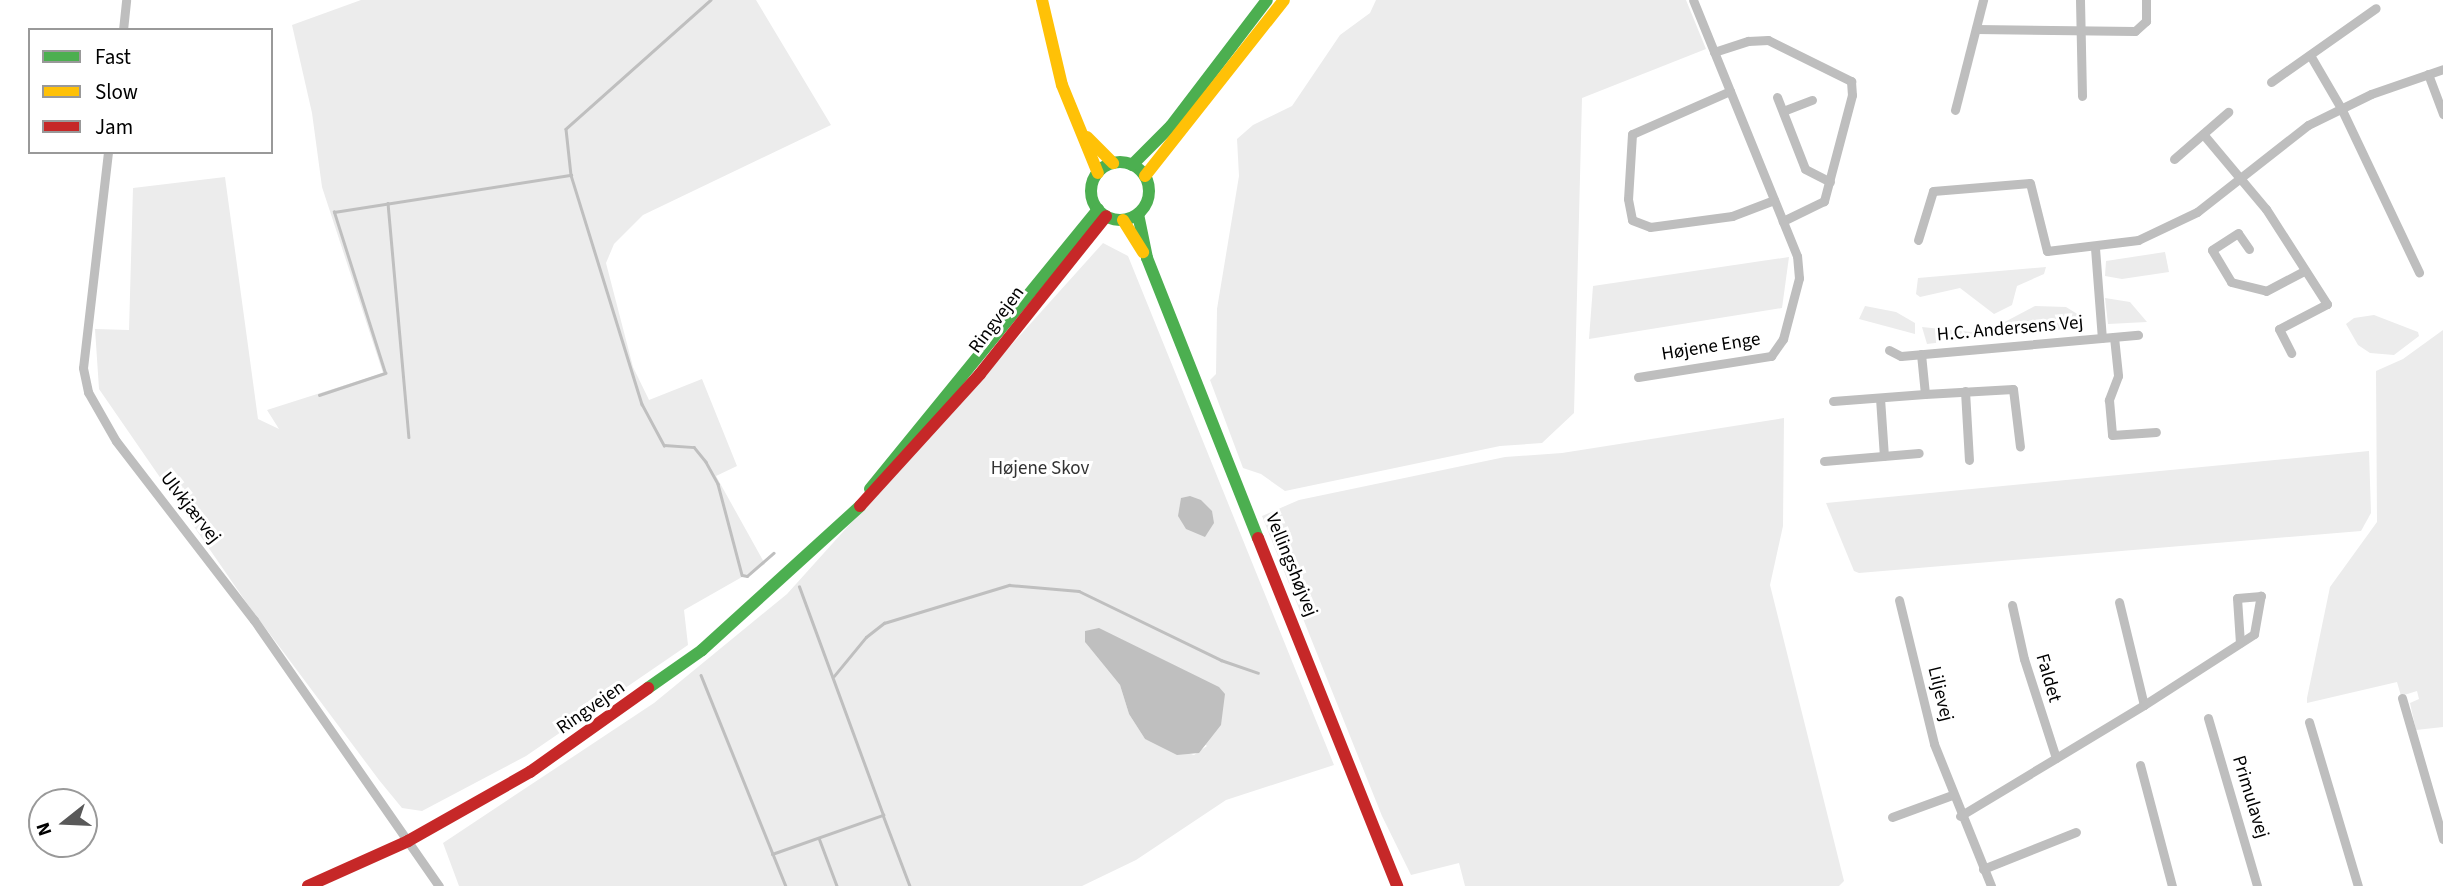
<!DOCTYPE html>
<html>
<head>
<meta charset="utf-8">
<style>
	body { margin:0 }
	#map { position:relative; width:2443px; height:886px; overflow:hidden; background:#fff; font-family:"Source Sans 3",sans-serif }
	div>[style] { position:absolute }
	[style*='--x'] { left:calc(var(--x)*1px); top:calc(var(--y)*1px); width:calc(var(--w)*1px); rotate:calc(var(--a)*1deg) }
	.green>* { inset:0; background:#ececec }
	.water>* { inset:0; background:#bfbfbf }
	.stream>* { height:2.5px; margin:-1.25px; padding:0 1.25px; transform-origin:1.25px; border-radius:1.25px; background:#bfbfbf }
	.street>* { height:9px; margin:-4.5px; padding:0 4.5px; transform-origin:4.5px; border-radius:4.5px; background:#bebebe }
	.fast>* { height:12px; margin:-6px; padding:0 6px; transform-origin:6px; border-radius:6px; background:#4caf50 }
	.fast>.ring { margin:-6px; padding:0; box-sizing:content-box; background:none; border:12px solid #4caf50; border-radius:50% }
	.slow>* { height:12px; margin:-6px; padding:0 6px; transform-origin:6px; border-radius:6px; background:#ffc107 }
	.jam>* { height:12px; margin:-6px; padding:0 6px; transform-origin:6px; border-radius:6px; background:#c62828 }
	span { translate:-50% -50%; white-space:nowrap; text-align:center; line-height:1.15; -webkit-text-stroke:6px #fff; paint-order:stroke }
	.street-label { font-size:19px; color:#000 }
	.park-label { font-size:19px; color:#333 }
	.legend { position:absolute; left:28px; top:28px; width:245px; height:126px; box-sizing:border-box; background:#fff; border:2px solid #999; margin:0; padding:9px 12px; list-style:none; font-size:21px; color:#000 }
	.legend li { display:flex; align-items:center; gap:14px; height:35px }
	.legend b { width:35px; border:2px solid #999 }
	.north { position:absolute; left:28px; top:788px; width:70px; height:70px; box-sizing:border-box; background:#fff; border:2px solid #999; border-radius:50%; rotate:252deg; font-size:19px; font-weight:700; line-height:28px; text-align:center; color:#000 }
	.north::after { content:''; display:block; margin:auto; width:24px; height:32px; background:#595959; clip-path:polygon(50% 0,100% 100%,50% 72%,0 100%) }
</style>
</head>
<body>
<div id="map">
	<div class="green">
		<div style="clip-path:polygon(361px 0,756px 0,831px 125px,643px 215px,614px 244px,606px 263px,633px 367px,649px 400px,702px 379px,737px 466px,716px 476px,765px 564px,684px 610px,688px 645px,526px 756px,422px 811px,402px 808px,379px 780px,246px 602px,99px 389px,95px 329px,129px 330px,133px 188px,225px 177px,258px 419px,279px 429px,267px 410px,383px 373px,322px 187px,312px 113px,292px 25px)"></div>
		<div style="clip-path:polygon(1376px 0,1686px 0,1706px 49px,1582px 98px,1574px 413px,1542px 443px,1500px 446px,1285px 491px,1261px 474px,1243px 468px,1210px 380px,1216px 374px,1217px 309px,1239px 176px,1237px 139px,1253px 125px,1292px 106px,1340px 35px,1370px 13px)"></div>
		<div style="clip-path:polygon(evenodd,1103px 243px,1128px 256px,1334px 765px,1226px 800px,1136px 860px,1082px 886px,459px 886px,443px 843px,654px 703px,787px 594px,1103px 243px,1085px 642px,1207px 746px,1194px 755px,1145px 739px,1129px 714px,1120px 685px,1085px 642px)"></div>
		<div style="clip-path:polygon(2165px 252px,2169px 272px,2122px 279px,2105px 276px,2106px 261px)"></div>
		<div style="clip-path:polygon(1789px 257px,1782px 308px,1589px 339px,1593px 286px)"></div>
		<div style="clip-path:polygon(2046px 267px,2044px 274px,2017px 286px,2012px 305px,1994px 314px,1960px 288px,1920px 297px,1916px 294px,1918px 278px)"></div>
		<div style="clip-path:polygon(2105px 298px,2130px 302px,2147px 322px,2108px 324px)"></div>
		<div style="clip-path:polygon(1865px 306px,1896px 312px,1915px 323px,1915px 334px,1859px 319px)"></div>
		<div style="clip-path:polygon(2035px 306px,2066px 307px,2079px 315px,2081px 328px,1998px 334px,1999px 325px)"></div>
		<div style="clip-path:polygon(2374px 315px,2418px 332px,2419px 336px,2394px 355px,2370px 353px,2358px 345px,2346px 324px,2354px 318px)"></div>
		<div style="clip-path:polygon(1922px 327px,1981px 333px,1984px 337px,1927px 344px)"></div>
		<div style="clip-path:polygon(2443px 330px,2443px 727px,2416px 730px,2410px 703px,2419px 699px,2417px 691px,2401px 696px,2397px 682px,2307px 703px,2307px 698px,2330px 587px,2377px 522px,2376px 371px,2403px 359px)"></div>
		<div style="clip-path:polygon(1784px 418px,1783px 526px,1770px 585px,1844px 881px,1839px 886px,1465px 886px,1459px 863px,1411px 875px,1382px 816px,1262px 516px,1299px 500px,1505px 457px,1562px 453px)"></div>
		<div style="clip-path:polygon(2369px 451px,2371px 513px,2361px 531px,1859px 573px,1854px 571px,1826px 503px)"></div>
	</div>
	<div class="water">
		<div style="clip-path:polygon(1190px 496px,1201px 500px,1212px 511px,1214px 523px,1205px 537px,1186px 529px,1178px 516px,1181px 498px)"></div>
		<div style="clip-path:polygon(1099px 628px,1219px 687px,1225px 694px,1221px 725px,1199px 753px,1177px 755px,1145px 739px,1129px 714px,1120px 685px,1085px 642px,1085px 631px)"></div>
	</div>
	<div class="stream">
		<div style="--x:711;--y:0;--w:194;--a:138.3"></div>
		<div style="--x:566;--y:129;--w:46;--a:83.8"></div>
		<div style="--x:571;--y:175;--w:240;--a:72.8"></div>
		<div style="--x:642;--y:404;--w:47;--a:61.8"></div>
		<div style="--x:664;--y:445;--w:30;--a:4"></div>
		<div style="--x:694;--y:447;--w:19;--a:51"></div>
		<div style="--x:706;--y:462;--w:25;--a:61"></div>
		<div style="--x:718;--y:484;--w:94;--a:75.2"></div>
		<div style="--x:742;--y:575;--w:5;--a:11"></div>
		<div style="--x:747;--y:576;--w:35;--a:-41"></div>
		<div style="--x:388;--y:203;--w:235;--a:84.9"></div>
		<div style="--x:319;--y:395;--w:70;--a:-18.4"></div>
		<div style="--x:385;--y:373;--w:169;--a:-107.6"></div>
		<div style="--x:334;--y:212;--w:240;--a:-8.9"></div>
		<div style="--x:701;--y:675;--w:227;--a:68.1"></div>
		<div style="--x:834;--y:676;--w:50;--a:-50.6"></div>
		<div style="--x:866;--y:637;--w:23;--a:-38"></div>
		<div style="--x:884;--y:623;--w:131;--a:-16.9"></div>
		<div style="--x:1009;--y:585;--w:70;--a:4.9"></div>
		<div style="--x:1079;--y:591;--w:158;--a:25.9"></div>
		<div style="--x:1221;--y:660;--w:39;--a:19"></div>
		<div style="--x:883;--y:815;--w:76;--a:69.2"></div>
		<div style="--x:819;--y:838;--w:51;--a:69.4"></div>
		<div style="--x:772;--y:854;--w:118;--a:-19.4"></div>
		<div style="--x:883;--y:815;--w:243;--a:-110.2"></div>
	</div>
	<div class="street">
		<div style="--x:2080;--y:0;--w:96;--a:88.8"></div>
		<div style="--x:1976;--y:29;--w:159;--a:0.7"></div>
		<div style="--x:2135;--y:31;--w:15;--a:-42"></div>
		<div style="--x:2146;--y:21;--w:21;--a:-90"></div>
		<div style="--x:123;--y:30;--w:30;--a:-84"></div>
		<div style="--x:1714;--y:52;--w:36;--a:-18"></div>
		<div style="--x:1748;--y:41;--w:20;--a:-3"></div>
		<div style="--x:1768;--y:40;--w:93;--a:26.3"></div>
		<div style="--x:1851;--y:81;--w:14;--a:86"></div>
		<div style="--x:1852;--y:95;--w:110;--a:104.8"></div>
		<div style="--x:1824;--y:201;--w:46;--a:154"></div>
		<div style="--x:2310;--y:55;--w:61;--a:59.7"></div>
		<div style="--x:2341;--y:108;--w:182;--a:64.6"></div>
		<div style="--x:2428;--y:74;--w:43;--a:69.4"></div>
		<div style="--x:2271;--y:82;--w:128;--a:-35.2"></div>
		<div style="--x:1730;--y:91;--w:107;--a:156.3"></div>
		<div style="--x:1632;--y:134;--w:65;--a:93.5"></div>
		<div style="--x:1628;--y:199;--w:21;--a:79"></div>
		<div style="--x:1632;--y:220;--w:19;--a:21"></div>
		<div style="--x:1650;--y:227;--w:83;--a:-7.6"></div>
		<div style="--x:1732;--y:216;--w:45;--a:-20.9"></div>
		<div style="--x:1777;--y:97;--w:77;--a:68.7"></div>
		<div style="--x:1805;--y:169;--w:28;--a:27"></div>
		<div style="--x:1955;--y:110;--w:114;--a:-75.7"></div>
		<div style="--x:1783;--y:111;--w:31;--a:-21"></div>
		<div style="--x:2203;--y:134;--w:98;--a:50"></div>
		<div style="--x:2266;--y:209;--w:113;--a:57.3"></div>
		<div style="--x:2327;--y:304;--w:54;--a:152.5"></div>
		<div style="--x:2279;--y:329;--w:27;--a:63"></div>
		<div style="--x:108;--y:152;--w:217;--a:96.6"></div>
		<div style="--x:83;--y:368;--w:25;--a:78"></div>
		<div style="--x:88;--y:392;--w:56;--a:60.3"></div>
		<div style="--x:116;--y:441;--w:226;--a:52.4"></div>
		<div style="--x:254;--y:620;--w:324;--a:55.2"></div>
		<div style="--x:2174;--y:159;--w:72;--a:-41"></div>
		<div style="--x:1918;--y:240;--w:51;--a:-73"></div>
		<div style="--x:1933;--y:191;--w:97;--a:-4.7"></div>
		<div style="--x:2030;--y:183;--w:70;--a:76"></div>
		<div style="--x:2047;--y:251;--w:92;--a:-6.9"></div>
		<div style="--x:2138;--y:240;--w:65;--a:-25.4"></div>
		<div style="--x:2197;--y:212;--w:141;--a:-38.1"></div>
		<div style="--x:2308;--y:125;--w:70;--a:-26.2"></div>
		<div style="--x:2371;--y:94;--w:76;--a:-19.1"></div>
		<div style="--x:2095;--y:248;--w:90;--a:85.6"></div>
		<div style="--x:2249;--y:249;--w:19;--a:-125"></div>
		<div style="--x:2238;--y:233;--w:31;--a:147"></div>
		<div style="--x:2212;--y:250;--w:37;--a:59"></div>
		<div style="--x:2231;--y:282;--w:36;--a:14"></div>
		<div style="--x:2266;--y:291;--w:43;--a:-27.8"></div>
		<div style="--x:2114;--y:337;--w:39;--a:84"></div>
		<div style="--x:2118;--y:376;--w:26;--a:111"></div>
		<div style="--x:2109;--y:400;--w:35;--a:85"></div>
		<div style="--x:2112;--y:435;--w:44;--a:-3.9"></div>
		<div style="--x:1889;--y:350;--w:13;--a:27"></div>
		<div style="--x:1901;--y:356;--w:238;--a:-5.1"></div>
		<div style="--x:1921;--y:354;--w:40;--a:84.3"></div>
		<div style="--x:1925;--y:394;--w:88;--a:-3.3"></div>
		<div style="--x:2013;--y:389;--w:58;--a:83.1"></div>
		<div style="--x:1638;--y:377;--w:135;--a:-9"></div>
		<div style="--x:1771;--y:356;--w:21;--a:-55"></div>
		<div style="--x:1783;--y:339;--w:63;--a:-75.3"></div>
		<div style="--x:1799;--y:278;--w:22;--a:-95"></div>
		<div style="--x:1797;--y:256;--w:276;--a:-112.1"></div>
		<div style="--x:1965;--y:391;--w:69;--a:86.7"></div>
		<div style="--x:1880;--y:398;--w:58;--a:86.1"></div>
		<div style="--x:1833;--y:401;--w:92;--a:-4.4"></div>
		<div style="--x:1824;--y:461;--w:95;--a:-4.8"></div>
		<div style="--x:1899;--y:600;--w:148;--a:76.3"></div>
		<div style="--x:1934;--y:744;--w:153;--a:68.1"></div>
		<div style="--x:2119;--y:602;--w:106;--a:76.4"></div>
		<div style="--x:2012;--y:605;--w:55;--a:77.5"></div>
		<div style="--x:2024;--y:659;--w:104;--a:72.1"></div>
		<div style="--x:2402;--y:698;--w:147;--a:73.8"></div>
		<div style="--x:2208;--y:718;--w:175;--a:73.7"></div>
		<div style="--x:2309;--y:722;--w:171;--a:73.4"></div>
		<div style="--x:2140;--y:765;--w:125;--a:75.2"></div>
		<div style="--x:1960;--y:816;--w:215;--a:-31.1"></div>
		<div style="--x:2144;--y:705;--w:131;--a:-32.8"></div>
		<div style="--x:2254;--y:634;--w:39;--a:-80"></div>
		<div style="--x:2261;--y:596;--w:24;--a:175"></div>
		<div style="--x:2237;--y:598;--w:45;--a:86.2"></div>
		<div style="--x:1892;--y:817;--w:64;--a:-20.1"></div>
		<div style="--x:1983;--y:869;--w:100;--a:-21.7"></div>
	</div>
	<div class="fast">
		<div class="ring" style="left:1091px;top:162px;width:46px;height:46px"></div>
		<div style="--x:1132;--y:165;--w:55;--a:-45"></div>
		<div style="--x:1171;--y:126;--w:158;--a:-52.7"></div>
		<div style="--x:1138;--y:214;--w:45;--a:78.4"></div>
		<div style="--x:1147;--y:258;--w:301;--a:68.4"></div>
		<div style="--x:870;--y:489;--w:361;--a:-50.8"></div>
		<div style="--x:648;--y:688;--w:66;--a:-35.1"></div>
		<div style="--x:702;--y:650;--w:214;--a:-42.3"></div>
	</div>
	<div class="slow">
		<div style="--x:1042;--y:0;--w:87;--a:76.8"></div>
		<div style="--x:1062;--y:85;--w:95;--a:67.8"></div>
		<div style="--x:1087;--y:137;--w:37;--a:45"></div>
		<div style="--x:1145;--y:176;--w:224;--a:-51.7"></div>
		<div style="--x:1123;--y:220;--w:38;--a:58"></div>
	</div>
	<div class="jam">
		<div style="--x:860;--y:506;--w:178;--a:-47.7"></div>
		<div style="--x:980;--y:374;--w:202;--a:-51.4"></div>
		<div style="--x:1258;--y:538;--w:375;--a:68.2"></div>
		<div style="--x:308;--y:886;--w:110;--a:-24.2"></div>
		<div style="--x:408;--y:841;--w:140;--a:-29.5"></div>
		<div style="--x:530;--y:772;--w:145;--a:-35.4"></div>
	</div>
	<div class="street-label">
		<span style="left:997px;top:320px;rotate:-53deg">Ringvejen</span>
		<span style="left:2010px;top:329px;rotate:-5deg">H.C. Andersens Vej</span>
		<span style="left:1711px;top:347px;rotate:-9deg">Højene Enge</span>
		<span style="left:190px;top:508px;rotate:52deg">Ulvkjærvej</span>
		<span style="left:1291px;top:565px;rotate:68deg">Vellingshøjvej</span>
		<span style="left:2048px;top:678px;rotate:74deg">Faldet</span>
		<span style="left:1940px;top:694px;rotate:76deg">Liljevej</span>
		<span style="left:591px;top:708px;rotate:-35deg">Ringvejen</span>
		<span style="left:2250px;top:797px;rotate:73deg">Primulavej</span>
	</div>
	<div class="park-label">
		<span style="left:1040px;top:469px">Højene Skov</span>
	</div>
	<ul class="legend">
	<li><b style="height:9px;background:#4caf50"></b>Fast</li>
	<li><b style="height:9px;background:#ffc107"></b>Slow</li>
	<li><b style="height:9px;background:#c62828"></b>Jam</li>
	</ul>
	<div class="north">N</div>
</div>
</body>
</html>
